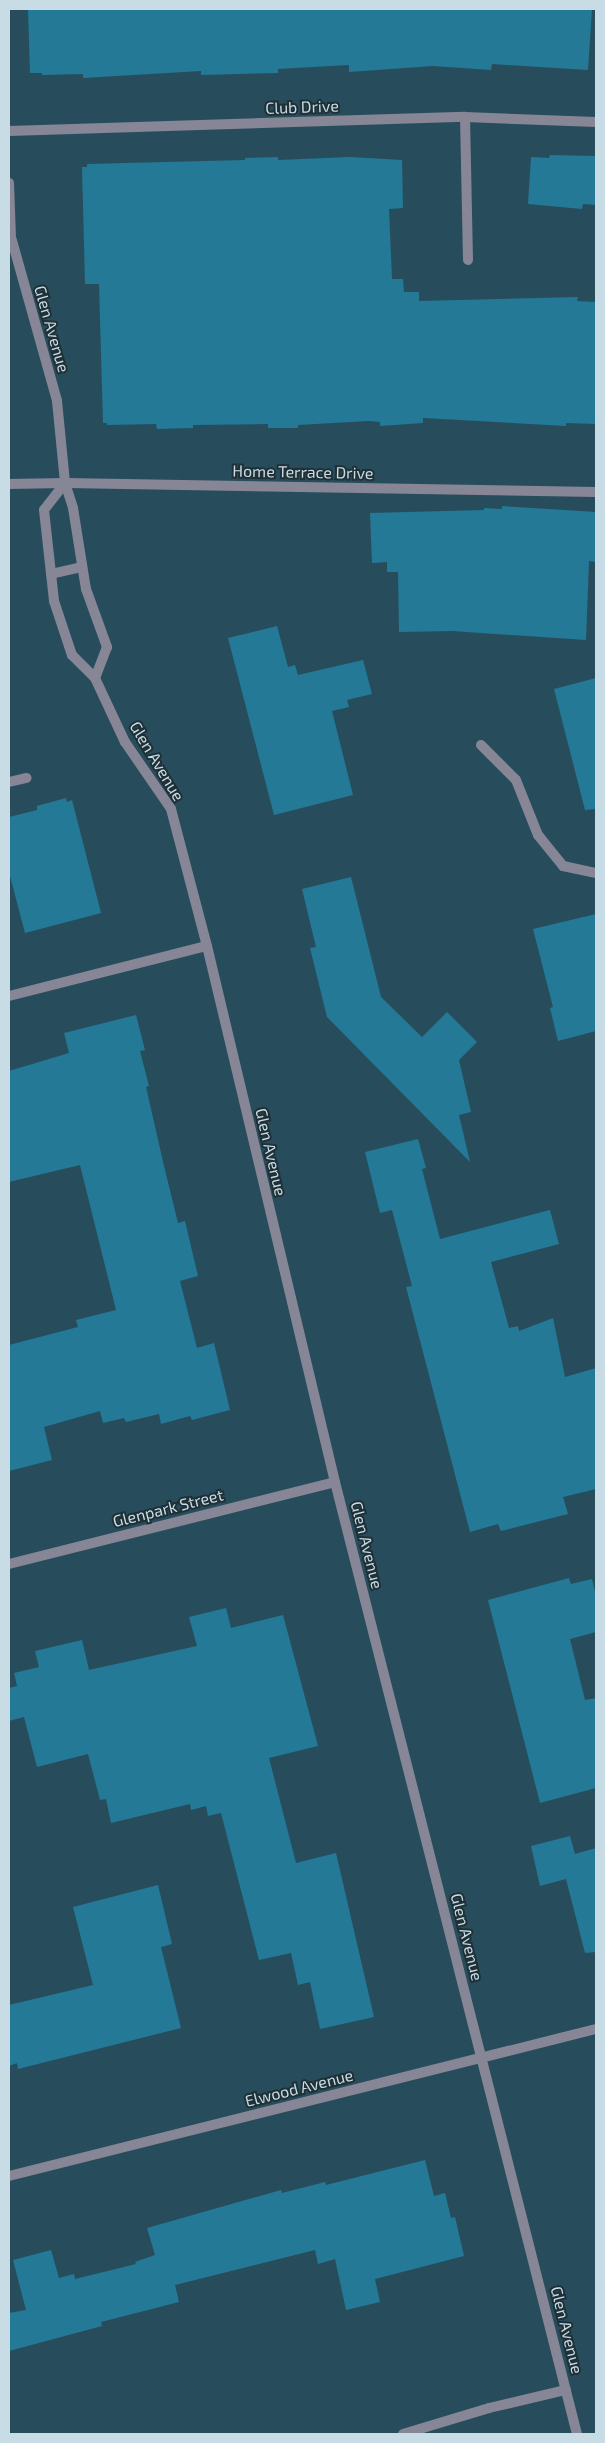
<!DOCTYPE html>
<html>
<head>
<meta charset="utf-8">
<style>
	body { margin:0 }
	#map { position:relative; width:605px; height:2443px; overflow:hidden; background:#274d5d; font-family:"Exo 2",sans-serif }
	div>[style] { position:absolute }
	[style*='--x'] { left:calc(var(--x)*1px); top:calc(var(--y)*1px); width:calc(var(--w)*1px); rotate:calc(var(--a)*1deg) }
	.building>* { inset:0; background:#247997 }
	.service>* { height:10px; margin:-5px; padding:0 5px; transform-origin:5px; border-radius:5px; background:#878696 }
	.minor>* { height:10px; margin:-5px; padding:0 5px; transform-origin:5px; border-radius:5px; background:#878696 }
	span { translate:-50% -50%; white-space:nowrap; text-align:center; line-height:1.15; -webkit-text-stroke:4px #203037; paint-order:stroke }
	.street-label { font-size:16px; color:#c8dce5 }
	.frame { position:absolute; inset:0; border:10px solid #c8dce5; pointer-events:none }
</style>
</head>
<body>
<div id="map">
	<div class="building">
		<div style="clip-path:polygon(28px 9px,592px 9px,588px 70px,492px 64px,491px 70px,433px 66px,349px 72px,349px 65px,278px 69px,278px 73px,201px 75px,201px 71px,83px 78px,83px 74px,42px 75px,42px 73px,30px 73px)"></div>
		<div style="clip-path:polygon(550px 155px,596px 156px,596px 205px,583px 204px,582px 209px,528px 204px,531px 157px,549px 158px)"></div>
		<div style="clip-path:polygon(278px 157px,278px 160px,350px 157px,402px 160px,403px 208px,389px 209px,392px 279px,403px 279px,404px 292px,419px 292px,419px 301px,578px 297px,577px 301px,596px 302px,596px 424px,566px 423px,566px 426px,423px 418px,423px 423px,380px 426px,380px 422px,369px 421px,298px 425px,298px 428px,268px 428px,268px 424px,193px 425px,193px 428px,157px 429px,156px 424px,107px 425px,107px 423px,103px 423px,99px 284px,85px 284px,82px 167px,87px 167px,87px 164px,245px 160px,245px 158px)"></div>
		<div style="clip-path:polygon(502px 506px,596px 512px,596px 562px,589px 561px,586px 640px,452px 631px,399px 632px,398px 572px,387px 572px,387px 562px,372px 563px,370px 513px,484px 510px,484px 508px,502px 509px)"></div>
		<div style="clip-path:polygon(277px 626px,288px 667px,295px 665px,298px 675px,363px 660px,372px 694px,347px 700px,349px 707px,332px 711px,353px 795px,274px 815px,228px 638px)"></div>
		<div style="clip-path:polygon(596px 678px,596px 809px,585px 810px,554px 689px)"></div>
		<div style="clip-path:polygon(66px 798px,67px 802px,72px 800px,101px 913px,25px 933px,9px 872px,9px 817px,37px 810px,37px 806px)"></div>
		<div style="clip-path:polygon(351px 877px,381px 997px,422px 1037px,447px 1012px,477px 1042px,459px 1060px,471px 1112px,459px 1115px,470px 1162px,327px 1017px,310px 948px,316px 947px,302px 889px)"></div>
		<div style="clip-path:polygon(596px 914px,596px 1031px,558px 1041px,550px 1008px,553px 1007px,533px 929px)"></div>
		<div style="clip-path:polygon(136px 1015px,145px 1050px,140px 1051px,149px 1086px,146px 1087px,164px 1166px,178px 1223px,185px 1221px,198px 1276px,180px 1281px,197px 1348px,214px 1343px,230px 1410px,192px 1420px,190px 1416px,161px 1424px,159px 1414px,126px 1422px,124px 1418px,103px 1423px,100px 1411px,44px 1427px,52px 1460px,9px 1471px,9px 1345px,78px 1327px,76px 1320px,116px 1310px,80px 1165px,9px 1182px,9px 1071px,69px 1053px,64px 1033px)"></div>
		<div style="clip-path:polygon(418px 1139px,426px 1168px,422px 1169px,440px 1239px,550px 1210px,559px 1244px,491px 1262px,509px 1328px,518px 1326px,519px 1331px,553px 1318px,565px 1377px,596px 1368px,596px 1489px,563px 1497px,568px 1514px,501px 1531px,498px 1524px,470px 1532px,406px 1287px,412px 1286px,392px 1210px,380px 1213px,365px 1152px)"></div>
		<div style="clip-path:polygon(569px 1578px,571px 1584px,592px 1579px,596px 1596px,596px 1632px,570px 1639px,585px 1700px,596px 1698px,596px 1788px,540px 1803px,488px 1600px)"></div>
		<div style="clip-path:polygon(226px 1608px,231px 1628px,283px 1615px,318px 1746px,269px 1758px,296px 1863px,336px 1853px,374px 2017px,320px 2029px,310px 1982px,298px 1985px,291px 1953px,259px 1960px,221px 1813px,208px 1816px,206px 1806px,191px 1810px,190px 1804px,111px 1823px,106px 1799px,100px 1800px,88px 1754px,37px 1767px,24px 1717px,9px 1721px,9px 1688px,17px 1686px,14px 1673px,39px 1667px,35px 1651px,82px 1640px,89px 1670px,197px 1646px,189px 1617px)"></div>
		<div style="clip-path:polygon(570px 1836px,575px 1854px,596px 1848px,596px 1952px,585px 1953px,566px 1879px,540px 1886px,531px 1846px)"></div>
		<div style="clip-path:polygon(158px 1885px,172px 1944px,161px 1947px,181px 2028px,18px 2069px,17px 2063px,9px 2066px,9px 2005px,93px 1985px,73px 1907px)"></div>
		<div style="clip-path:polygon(425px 2160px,434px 2196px,445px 2193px,451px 2218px,455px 2217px,464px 2256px,375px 2279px,380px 2302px,346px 2310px,335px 2259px,318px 2264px,315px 2250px,175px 2285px,179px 2302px,101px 2322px,102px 2326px,9px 2351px,9px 2313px,26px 2310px,13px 2260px,51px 2250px,59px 2278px,74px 2274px,75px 2279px,136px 2264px,135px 2262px,155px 2255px,147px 2228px,281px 2190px,282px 2193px,325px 2182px,326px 2185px)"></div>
	</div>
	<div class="service">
		<div style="--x:465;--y:117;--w:143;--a:88.8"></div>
		<div style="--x:9;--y:996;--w:204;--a:-14.2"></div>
		<div style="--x:403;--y:2434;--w:90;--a:-16.8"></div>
		<div style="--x:489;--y:2408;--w:79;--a:-13.2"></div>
	</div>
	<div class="minor">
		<div style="--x:9;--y:131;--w:456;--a:-1.8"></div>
		<div style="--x:465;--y:117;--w:131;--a:2.2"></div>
		<div style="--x:9;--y:183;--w:54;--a:87.9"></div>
		<div style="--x:11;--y:237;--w:170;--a:74.3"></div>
		<div style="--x:57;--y:401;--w:82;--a:84.4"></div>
		<div style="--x:65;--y:483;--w:26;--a:72"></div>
		<div style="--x:73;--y:508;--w:82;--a:80.9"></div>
		<div style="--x:86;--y:589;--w:62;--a:70.1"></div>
		<div style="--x:107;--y:647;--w:33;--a:111"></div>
		<div style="--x:65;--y:483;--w:34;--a:128"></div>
		<div style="--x:44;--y:510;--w:92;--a:83.7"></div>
		<div style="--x:54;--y:601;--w:57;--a:71.6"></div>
		<div style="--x:72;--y:655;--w:33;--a:45"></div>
		<div style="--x:95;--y:678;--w:71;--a:64.9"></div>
		<div style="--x:125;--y:742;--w:81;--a:55.5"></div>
		<div style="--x:171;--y:809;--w:142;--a:75.3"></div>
		<div style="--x:207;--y:946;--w:551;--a:76.57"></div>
		<div style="--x:335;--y:1482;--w:982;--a:75.74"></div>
		<div style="--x:9;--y:484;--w:56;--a:-1"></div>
		<div style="--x:65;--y:483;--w:531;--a:0.97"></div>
		<div style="--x:51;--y:574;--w:32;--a:-13"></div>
		<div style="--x:481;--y:745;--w:49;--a:45"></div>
		<div style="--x:516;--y:780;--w:59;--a:68.2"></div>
		<div style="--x:538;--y:835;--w:40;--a:51"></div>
		<div style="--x:563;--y:866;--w:34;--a:12"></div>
		<div style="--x:9;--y:782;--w:18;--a:-13"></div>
		<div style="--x:9;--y:1564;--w:336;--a:-14.1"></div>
		<div style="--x:9;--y:2176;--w:605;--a:-14.06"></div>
	</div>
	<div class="street-label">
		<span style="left:302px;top:107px;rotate:-2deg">Club Drive</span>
		<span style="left:52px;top:329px;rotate:74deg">Glen Avenue</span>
		<span style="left:303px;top:472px;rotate:1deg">Home Terrace Drive</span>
		<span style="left:157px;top:761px;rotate:59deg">Glen Avenue</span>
		<span style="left:271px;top:1152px;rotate:77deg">Glen Avenue</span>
		<span style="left:168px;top:1508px;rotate:-14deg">Glenpark Street</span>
		<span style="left:367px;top:1545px;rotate:76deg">Glen Avenue</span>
		<span style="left:467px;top:1937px;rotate:76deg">Glen Avenue</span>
		<span style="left:299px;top:2088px;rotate:-14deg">Elwood Avenue</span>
		<span style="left:567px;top:2330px;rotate:76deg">Glen Avenue</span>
	</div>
	<div class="frame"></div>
</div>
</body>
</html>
